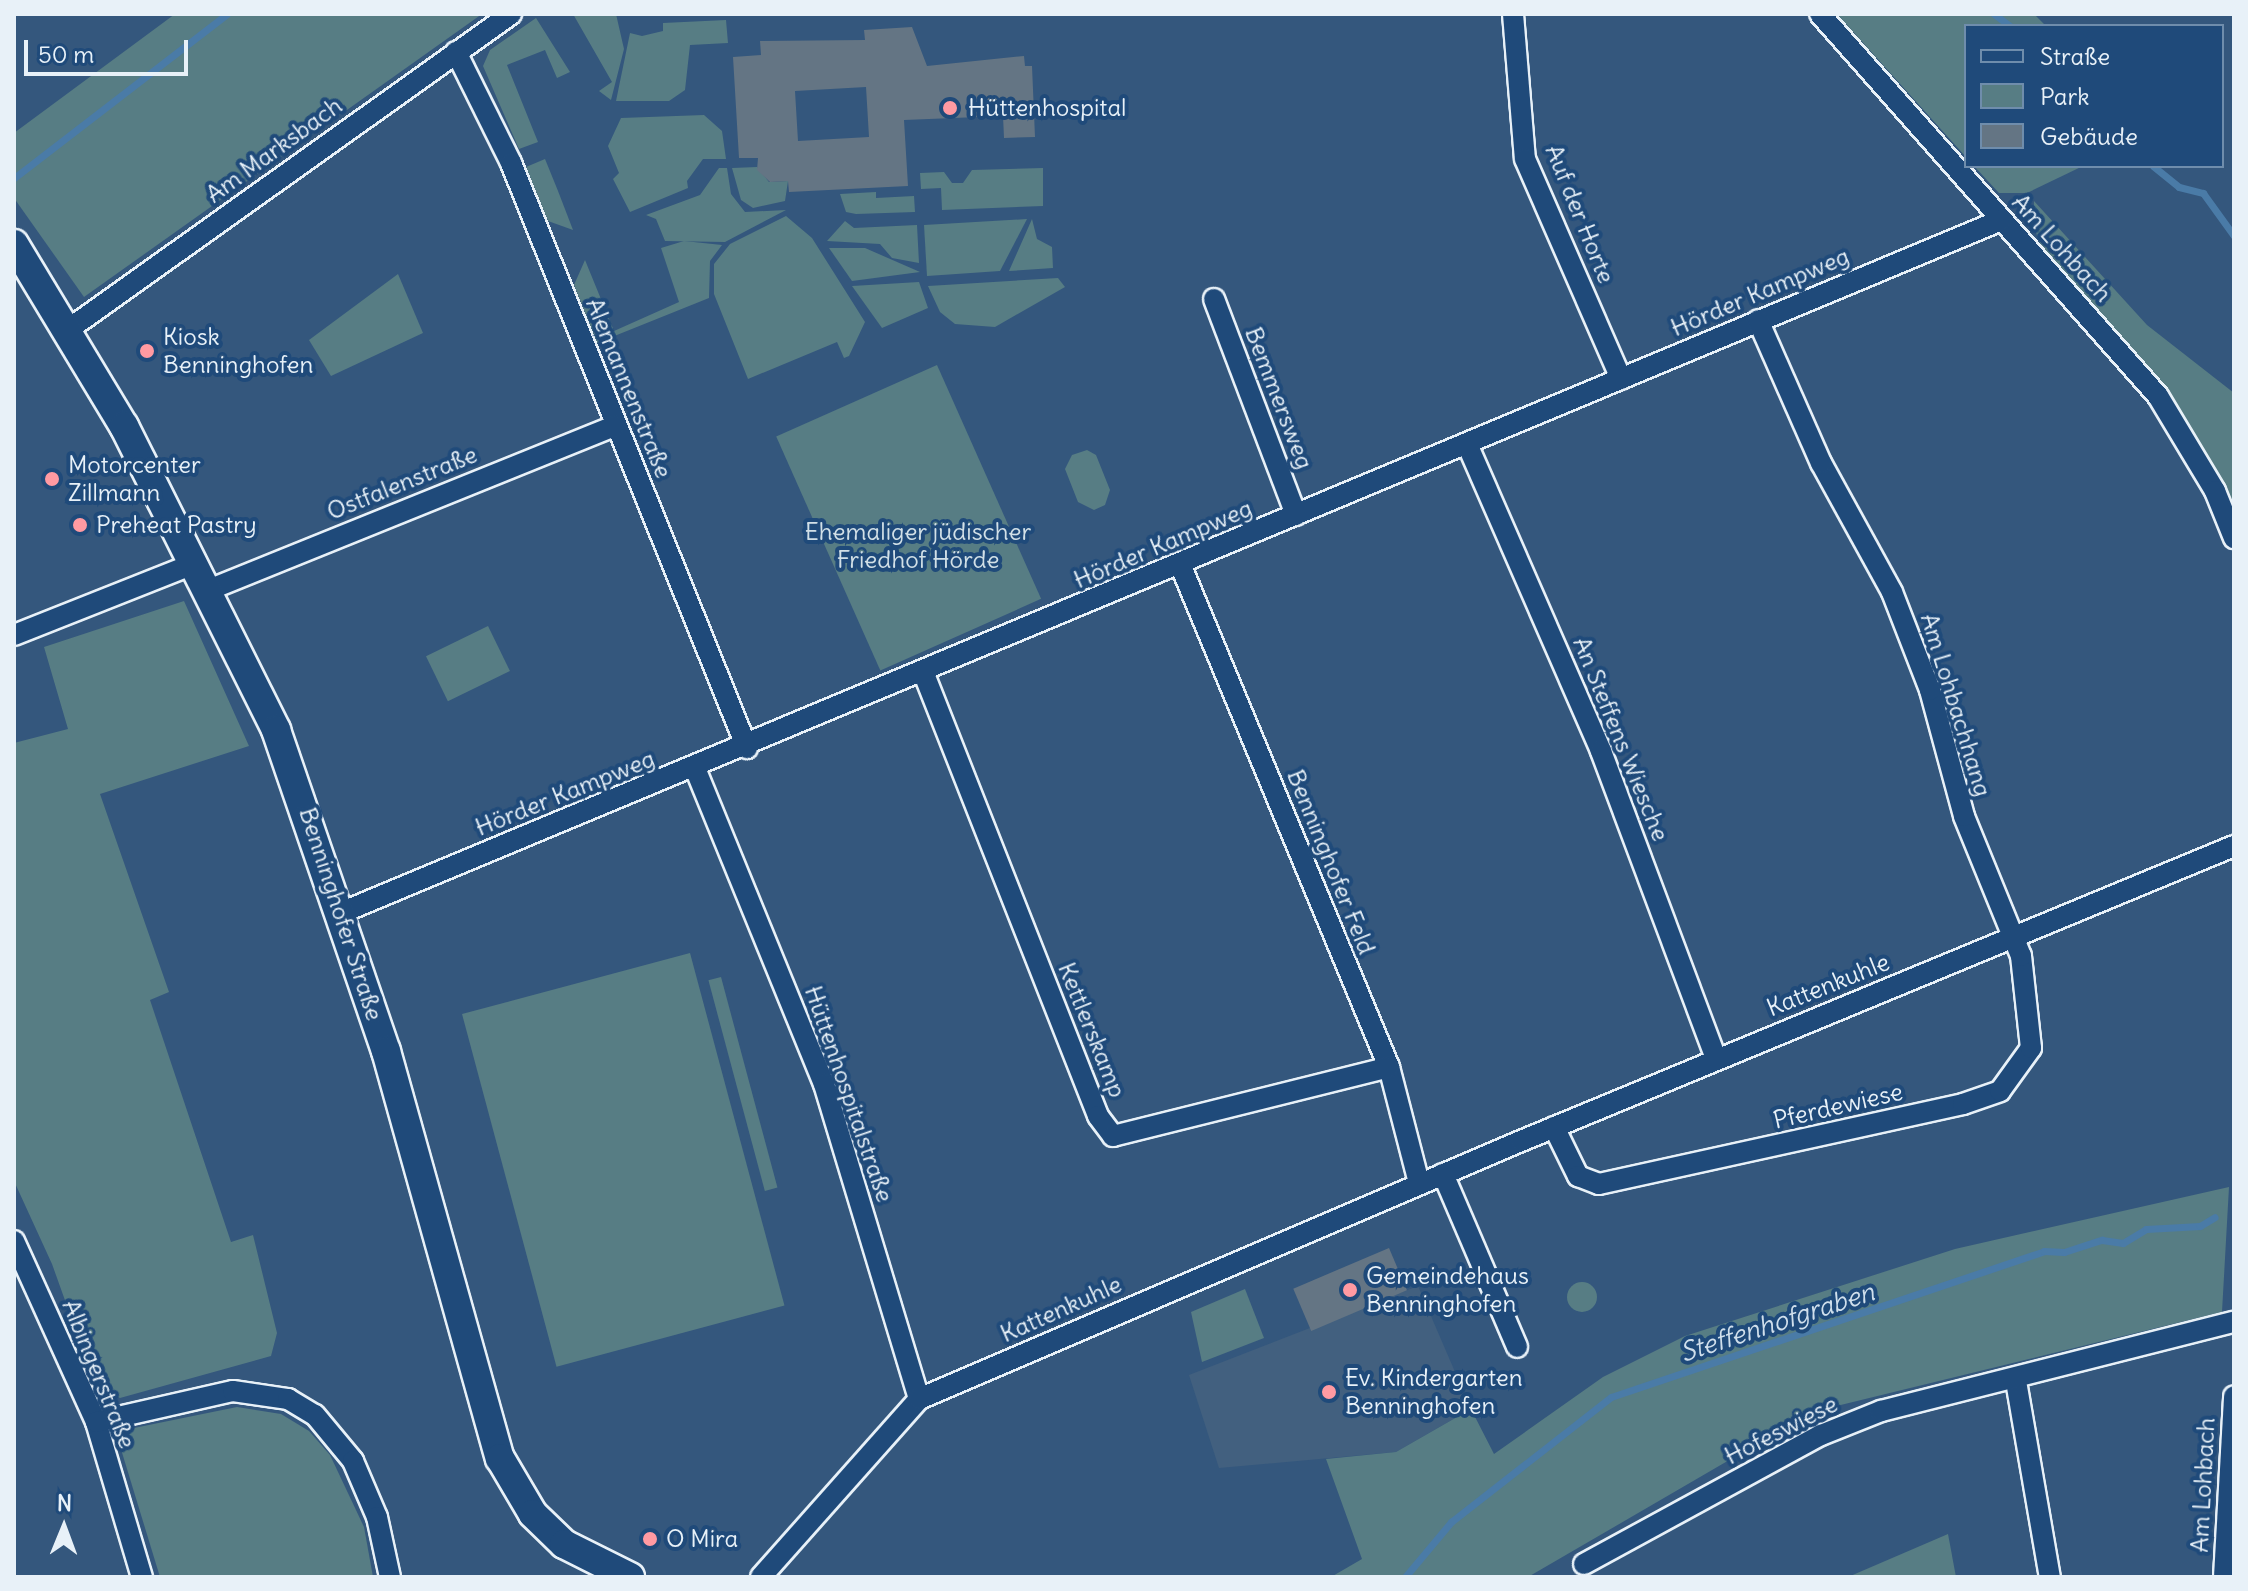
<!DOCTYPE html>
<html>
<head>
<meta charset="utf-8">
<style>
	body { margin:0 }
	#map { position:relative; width:2248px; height:1591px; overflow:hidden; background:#34577d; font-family:Delius,sans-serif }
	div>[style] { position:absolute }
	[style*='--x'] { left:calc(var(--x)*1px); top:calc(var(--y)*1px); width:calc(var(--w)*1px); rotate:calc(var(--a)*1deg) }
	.built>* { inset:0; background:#42607f }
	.green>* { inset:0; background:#577d84; transform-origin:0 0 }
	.round { border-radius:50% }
	.stream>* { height:7px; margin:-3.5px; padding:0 3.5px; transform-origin:3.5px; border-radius:3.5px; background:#4a7ba7 }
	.building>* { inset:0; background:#647584; transform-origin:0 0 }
	.roads { filter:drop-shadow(2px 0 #e8f1f8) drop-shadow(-2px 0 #e8f1f8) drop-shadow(0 2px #e8f1f8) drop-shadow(0 -2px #e8f1f8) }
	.street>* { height:20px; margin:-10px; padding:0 10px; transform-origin:10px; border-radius:10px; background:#1f4a7a }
	.secondary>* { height:28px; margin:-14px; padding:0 14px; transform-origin:14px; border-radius:14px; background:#1f4a7a }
	.dots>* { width:22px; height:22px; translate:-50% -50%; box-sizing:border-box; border:4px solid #1f4a7a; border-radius:50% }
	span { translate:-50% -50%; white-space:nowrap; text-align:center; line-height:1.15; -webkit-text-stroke:8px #1f4a7a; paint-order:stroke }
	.poi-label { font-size:24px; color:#e8f1f8 }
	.left { translate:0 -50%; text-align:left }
	.street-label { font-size:24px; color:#e8f1f8 }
	.park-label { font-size:24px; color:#d2e0e7 }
	.water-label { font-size:26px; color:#d0dfec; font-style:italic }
	.frame { position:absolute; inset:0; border:16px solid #e8f1f8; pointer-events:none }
	.legend { position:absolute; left:1964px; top:24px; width:260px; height:144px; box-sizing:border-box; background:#1f4a7a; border:2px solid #6f8dac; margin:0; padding:10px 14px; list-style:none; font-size:24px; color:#e8f1f8 }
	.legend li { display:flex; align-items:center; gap:16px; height:40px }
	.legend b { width:40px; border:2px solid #6f8dac }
	.north { position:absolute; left:24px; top:1487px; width:80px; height:80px; -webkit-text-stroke:6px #1f4a7a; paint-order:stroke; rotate:1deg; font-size:22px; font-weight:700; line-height:32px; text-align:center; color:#e8f1f8 }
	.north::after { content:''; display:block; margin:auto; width:28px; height:36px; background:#e8f1f8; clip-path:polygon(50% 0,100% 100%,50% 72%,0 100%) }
	.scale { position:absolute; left:24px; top:40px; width:164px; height:36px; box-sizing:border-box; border:4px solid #e8f1f8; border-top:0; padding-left:10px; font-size:24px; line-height:28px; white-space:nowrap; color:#e8f1f8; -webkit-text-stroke:6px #1f4a7a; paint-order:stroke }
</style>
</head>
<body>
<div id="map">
	<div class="built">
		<div style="clip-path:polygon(1418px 1286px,1471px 1409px,1396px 1452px,1219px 1468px,1189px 1375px)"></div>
	</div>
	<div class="green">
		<div style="clip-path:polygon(175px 14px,482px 14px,84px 297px,14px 198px,14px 133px)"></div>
		<div style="clip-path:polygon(573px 14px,616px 14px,624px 49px,611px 100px,599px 91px,612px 82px)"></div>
		<div style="clip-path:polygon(1837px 14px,2034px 14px,2046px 26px,1966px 26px,1966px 157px)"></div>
		<div style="clip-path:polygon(536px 18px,570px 72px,557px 78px,545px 50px,507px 65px,538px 142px,519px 149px,483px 66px,490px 50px)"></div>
		<div style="clip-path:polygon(726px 20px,728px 43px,690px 45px,685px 90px,669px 101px,616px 101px,630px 33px,642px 36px,663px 31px,663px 23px)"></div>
		<div style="clip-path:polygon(704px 115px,722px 131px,726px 159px,703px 159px,687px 181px,688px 188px,630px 212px,613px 179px,619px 173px,608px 146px,621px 118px)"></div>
		<div style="clip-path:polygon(545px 159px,558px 191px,573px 230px,548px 221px,526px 167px)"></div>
		<div style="clip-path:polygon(1974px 166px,2083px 166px,2027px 193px,1999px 193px)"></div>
		<div style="clip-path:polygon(757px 167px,769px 182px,788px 181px,785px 201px,753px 208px,741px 200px,732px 168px)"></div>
		<div style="clip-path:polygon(719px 168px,727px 168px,731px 194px,745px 212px,786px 210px,725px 242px,665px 241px,656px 219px,646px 215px,700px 195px)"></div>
		<div style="clip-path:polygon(1043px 168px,1043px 206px,942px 210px,941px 188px,921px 189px,920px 173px,944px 172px,952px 183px,963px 183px,972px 170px)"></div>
		<div style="clip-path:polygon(876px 192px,876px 198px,914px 196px,915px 212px,856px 214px,846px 212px,840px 194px)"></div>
		<div style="clip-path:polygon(2034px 201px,2147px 325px,2234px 393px,2233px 506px,2200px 442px,2155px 377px,2044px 253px,2033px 225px)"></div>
		<div style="clip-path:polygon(786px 216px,812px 238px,865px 322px,849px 356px,844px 358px,837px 342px,748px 379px,714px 294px,714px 264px,730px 244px)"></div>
		<div style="clip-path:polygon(1027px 219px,1000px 271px,927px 276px,924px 225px)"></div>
		<div style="clip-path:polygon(1032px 219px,1037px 239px,1052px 247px,1053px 268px,1009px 271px)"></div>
		<div style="clip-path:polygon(845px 221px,854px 228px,917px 225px,919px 263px,892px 258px,880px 244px,827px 241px)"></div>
		<div style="clip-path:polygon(684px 241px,722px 245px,710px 261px,709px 298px,597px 343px,574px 285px,585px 260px,614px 331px,679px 302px,661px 248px)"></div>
		<div style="clip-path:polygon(829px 248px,865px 248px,920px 272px,852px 281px)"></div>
		<div style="clip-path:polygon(398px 274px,423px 333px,331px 376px,309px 340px)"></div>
		<div style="clip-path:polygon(1058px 278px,1065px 287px,995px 327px,955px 324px,940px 312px,928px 286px)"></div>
		<div style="clip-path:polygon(919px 282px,928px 308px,882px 328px,852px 286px)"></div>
		<div style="left:937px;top:365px;width:256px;height:176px;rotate:66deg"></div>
		<div style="clip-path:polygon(1087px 450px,1096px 455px,1110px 490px,1105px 505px,1094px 510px,1078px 502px,1065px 469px,1072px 455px)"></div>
		<div style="clip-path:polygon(184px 601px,249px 746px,100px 794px,169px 992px,150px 1000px,231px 1242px,253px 1235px,277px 1333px,271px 1356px,120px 1398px,96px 1387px,52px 1264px,14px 1181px,14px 743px,68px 729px,44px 647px)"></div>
		<div style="left:488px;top:626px;width:50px;height:69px;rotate:64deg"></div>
		<div style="left:690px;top:953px;width:365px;height:236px;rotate:75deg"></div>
		<div style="left:721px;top:977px;width:218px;height:13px;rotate:75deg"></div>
		<div style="clip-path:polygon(2229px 1187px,2222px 1312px,1812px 1412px,1528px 1577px,1331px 1577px,1362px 1559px,1326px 1459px,1396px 1452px,1471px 1409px,1494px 1454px,1603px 1377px,1685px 1336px,1955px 1249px)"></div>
		<div class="round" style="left:1567px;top:1282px;width:30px;height:30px"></div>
		<div style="clip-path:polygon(1245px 1289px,1264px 1338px,1202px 1362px,1191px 1312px)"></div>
		<div style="clip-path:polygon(237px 1407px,281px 1414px,309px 1431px,330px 1455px,364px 1527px,373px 1577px,160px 1577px,120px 1446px,134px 1428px)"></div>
		<div style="clip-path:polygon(1948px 1534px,1956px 1577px,1848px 1577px)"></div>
	</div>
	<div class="stream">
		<div style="--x:1994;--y:14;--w:20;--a:37"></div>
		<div style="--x:2153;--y:166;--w:33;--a:39"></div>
		<div style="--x:2179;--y:187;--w:25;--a:14"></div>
		<div style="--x:2203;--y:193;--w:53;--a:54.2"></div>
		<div style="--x:14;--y:178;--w:269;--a:-37.6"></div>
		<div style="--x:1405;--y:1577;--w:72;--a:-50.1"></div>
		<div style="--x:1451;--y:1522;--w:203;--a:-38"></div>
		<div style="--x:1611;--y:1397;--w:457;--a:-18.6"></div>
		<div style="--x:2044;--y:1251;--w:20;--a:3"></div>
		<div style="--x:2064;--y:1252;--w:40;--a:-18"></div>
		<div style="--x:2102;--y:1240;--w:21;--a:8"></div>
		<div style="--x:2123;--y:1243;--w:27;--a:-31"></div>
		<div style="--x:2146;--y:1229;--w:54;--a:-3.2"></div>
		<div style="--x:2200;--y:1226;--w:17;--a:-31"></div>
	</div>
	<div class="building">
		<div style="clip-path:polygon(evenodd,912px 27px,927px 66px,1024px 56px,1025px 66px,1032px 66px,1035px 137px,1004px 138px,1003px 116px,904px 120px,908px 186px,789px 192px,788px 181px,770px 182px,757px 170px,758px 158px,739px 158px,733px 57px,761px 55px,760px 41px,865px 40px,864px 30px,912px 27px,866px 87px,869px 137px,798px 141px,795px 91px,866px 87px)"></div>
		<div style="left:1389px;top:1248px;width:46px;height:104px;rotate:67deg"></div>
	</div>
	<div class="roads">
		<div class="street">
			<div style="--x:1513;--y:14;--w:145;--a:85.3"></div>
			<div style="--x:1525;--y:159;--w:240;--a:66.4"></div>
			<div style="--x:1820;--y:14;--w:510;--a:48.5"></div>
			<div style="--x:2158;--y:396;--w:111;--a:59"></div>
			<div style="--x:2215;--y:491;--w:51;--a:68"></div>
			<div style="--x:456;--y:52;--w:124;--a:63.6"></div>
			<div style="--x:511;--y:163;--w:631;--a:68.03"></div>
			<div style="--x:1214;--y:299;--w:231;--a:69.2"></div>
			<div style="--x:69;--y:329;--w:543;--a:-35.48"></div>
			<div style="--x:1467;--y:444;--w:335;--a:66.4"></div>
			<div style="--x:1601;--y:751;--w:329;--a:69.5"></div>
			<div style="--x:1180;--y:564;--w:545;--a:67.44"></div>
			<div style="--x:1389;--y:1067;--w:120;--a:75.5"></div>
			<div style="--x:211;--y:589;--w:435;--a:-22"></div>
			<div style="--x:14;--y:635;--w:196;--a:-21.6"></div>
			<div style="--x:924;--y:674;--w:475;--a:68.5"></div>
			<div style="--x:1098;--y:1116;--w:25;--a:53"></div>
			<div style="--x:1113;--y:1136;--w:284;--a:-14"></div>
			<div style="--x:695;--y:768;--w:341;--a:67.8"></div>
			<div style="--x:824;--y:1084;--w:329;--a:73.2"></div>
			<div style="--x:343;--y:912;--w:1797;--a:-22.65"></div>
			<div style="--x:1554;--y:1127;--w:55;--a:63.9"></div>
			<div style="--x:1578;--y:1176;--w:22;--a:21"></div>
			<div style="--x:1599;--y:1184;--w:373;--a:-12.4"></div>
			<div style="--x:1963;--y:1104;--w:39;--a:-19"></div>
			<div style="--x:2000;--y:1091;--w:53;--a:-54.2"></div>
			<div style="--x:2031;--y:1048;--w:93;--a:-96.2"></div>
			<div style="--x:2021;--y:956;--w:151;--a:-112.2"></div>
			<div style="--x:1964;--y:816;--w:131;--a:-105.1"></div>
			<div style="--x:1930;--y:690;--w:105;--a:-111.2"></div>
			<div style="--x:1892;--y:592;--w:147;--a:-118.8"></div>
			<div style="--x:1821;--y:463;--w:156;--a:-113.8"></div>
			<div style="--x:1443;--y:1174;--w:188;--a:66.8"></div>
			<div style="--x:14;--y:1241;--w:199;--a:65.6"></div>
			<div style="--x:96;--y:1422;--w:162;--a:73.5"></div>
			<div style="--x:2016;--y:1381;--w:199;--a:80.2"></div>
			<div style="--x:96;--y:1422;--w:140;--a:-12.8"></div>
			<div style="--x:233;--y:1391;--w:56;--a:8.3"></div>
			<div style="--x:288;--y:1399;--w:31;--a:31"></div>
			<div style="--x:315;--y:1415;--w:60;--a:50.4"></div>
			<div style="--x:353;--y:1461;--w:61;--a:66.8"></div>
			<div style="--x:377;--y:1517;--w:61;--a:77.8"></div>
			<div style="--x:1584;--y:1564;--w:270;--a:-28.6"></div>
			<div style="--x:1821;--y:1435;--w:65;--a:-21.8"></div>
			<div style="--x:1881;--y:1411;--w:364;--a:-14.2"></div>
			<div style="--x:761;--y:1577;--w:238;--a:-48.4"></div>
			<div style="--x:919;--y:1399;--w:655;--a:-23.2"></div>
			<div style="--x:1521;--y:1141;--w:772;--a:-22.48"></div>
			<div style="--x:2224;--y:1577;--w:181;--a:-86.8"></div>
		</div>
		<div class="secondary">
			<div style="--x:14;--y:244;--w:213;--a:58.9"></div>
			<div style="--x:124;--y:426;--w:340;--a:63.4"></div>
			<div style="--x:276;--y:730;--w:339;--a:71.1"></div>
			<div style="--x:386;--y:1051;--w:423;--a:74.4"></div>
			<div style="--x:500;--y:1458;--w:65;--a:59.5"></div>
			<div style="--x:533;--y:1514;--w:43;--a:44.1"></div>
			<div style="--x:564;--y:1544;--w:74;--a:26.6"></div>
		</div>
	</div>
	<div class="dots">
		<div style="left:950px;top:108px;background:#ff9aa2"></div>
		<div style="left:147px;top:351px;background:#ff9aa2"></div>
		<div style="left:52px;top:479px;background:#ff9aa2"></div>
		<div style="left:80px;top:525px;background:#ff9aa2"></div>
		<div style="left:1350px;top:1290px;background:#ff9aa2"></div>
		<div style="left:1329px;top:1392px;background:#ff9aa2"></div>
		<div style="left:650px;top:1539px;background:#ff9aa2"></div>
	</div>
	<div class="poi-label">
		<span class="left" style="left:968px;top:108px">Hüttenhospital</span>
		<span class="left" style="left:163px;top:351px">Kiosk<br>Benninghofen</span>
		<span class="left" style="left:68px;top:479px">Motorcenter<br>Zillmann</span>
		<span class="left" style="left:96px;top:525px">Preheat Pastry</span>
		<span class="left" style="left:1366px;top:1290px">Gemeindehaus<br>Benninghofen</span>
		<span class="left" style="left:1345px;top:1392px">Ev. Kindergarten<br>Benninghofen</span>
		<span class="left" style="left:666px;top:1539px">O Mira</span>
	</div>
	<div class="street-label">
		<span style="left:274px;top:150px;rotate:-36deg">Am Marksbach</span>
		<span style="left:1580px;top:214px;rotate:68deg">Auf der Horte</span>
		<span style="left:2062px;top:248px;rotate:48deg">Am Lohbach</span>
		<span style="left:1760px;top:292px;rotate:-23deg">Hörder Kampweg</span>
		<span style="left:629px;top:388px;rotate:68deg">Alemannenstraße</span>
		<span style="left:1279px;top:398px;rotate:69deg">Bemmersweg</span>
		<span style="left:402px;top:483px;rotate:-22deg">Ostfalenstraße</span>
		<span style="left:1163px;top:544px;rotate:-23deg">Hörder Kampweg</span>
		<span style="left:1956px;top:705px;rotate:73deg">Am Lohbachhang</span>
		<span style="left:1621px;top:739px;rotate:68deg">An Steffens Wiesche</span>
		<span style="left:565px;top:793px;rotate:-22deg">Hörder Kampweg</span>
		<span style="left:1331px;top:862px;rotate:68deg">Benninghofer Feld</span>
		<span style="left:341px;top:914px;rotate:72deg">Benninghofer Straße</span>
		<span style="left:1828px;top:985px;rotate:-22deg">Kattenkuhle</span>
		<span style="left:1092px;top:1030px;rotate:68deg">Kettlerskamp</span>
		<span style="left:849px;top:1094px;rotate:71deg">Hüttenhospitalstraße</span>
		<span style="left:1838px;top:1106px;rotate:-13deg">Pferdewiese</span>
		<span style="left:1061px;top:1309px;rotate:-24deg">Kattenkuhle</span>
		<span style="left:99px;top:1374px;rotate:68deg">Albingerstraße</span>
		<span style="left:1781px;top:1430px;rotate:-27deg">Hofeswiese</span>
		<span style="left:2203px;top:1485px;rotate:-87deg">Am Lohbach</span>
	</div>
	<div class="park-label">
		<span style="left:918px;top:546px">Ehemaliger jüdischer<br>Friedhof Hörde</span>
	</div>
	<div class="water-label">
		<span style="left:1777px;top:1322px;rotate:-18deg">Steffenhofgraben</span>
	</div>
	<div class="frame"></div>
	<ul class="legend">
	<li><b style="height:10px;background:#1f4a7a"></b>Straße</li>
	<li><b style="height:22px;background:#577d84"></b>Park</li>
	<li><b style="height:22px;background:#647584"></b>Gebäude</li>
	</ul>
	<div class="north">N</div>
	<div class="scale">50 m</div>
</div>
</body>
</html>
